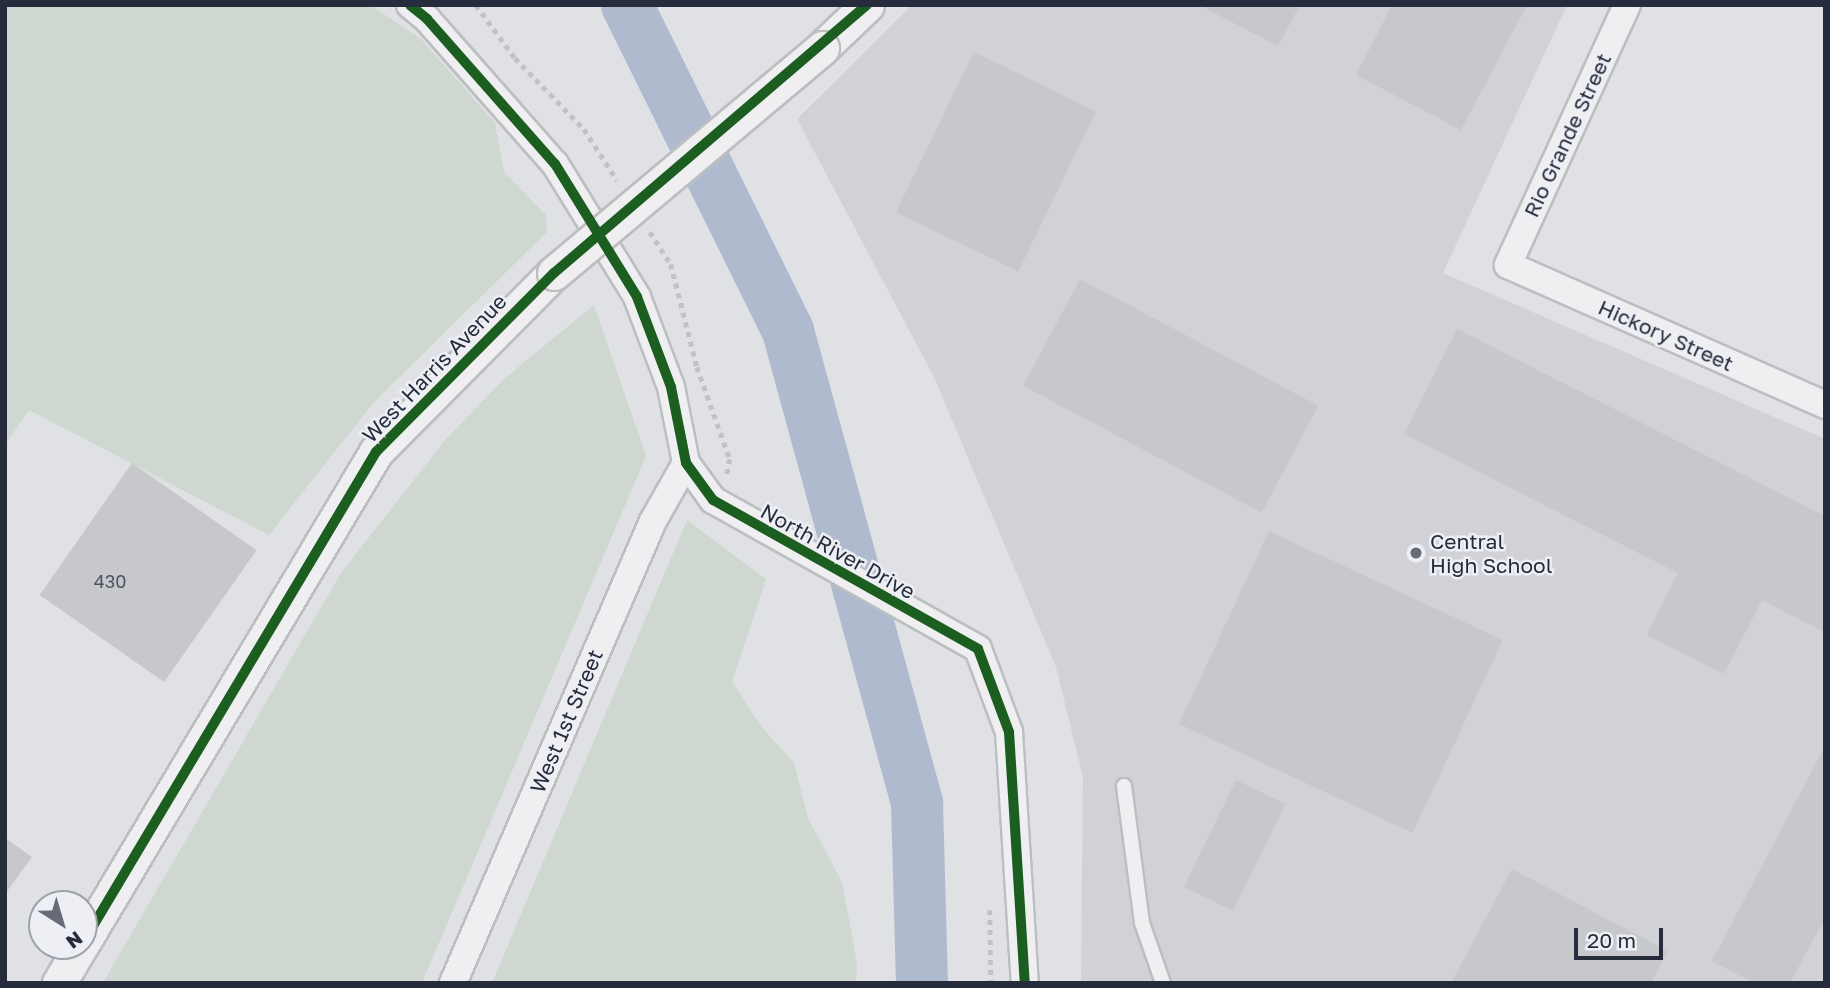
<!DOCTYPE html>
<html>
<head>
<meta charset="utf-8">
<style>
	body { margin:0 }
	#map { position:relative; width:1830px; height:988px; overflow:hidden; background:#dfe1e4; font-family:"Golos Text",sans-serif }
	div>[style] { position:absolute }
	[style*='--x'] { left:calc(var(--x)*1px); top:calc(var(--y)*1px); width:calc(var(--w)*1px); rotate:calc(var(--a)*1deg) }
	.built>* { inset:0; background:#d0d2d8 }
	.green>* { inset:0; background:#ced8d0 }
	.river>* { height:52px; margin:-26px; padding:0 26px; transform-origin:26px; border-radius:26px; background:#afbace }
	.building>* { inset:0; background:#c7c8cc; transform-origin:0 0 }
	.path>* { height:4.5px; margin-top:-2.25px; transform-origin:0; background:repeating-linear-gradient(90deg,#c1c2c7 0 5px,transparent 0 10px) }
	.roads { filter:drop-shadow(2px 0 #bcbec1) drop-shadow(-2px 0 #bcbec1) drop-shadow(0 2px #bcbec1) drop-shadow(0 -2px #bcbec1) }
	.service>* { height:14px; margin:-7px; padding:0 7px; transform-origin:7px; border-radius:7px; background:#efeff1 }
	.minor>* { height:26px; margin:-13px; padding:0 13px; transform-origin:13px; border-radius:13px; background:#efeff1 }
	.tertiary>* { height:33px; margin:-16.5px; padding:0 16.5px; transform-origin:16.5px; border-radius:16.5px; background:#efeff1 }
	.bridges { filter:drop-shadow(2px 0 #bcbec1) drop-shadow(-2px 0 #bcbec1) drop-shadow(0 2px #bcbec1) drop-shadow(0 -2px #bcbec1) }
	.tertiary-bridge>* { height:33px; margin:-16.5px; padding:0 16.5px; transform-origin:16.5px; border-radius:16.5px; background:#efeff1 }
	.cycleway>* { height:10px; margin:-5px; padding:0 5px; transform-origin:5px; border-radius:5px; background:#1b5e20 }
	.dots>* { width:19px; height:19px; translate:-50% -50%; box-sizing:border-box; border:4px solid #edeff4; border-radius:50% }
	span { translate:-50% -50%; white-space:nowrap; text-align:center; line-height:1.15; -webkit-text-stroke:5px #edeff4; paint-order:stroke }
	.number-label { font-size:18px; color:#515562 }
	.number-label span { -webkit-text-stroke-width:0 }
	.street-label { font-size:21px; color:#272c3c }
	.poi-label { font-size:21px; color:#272c3c }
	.left { translate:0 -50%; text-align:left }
	.frame { position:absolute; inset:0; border:7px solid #272c3c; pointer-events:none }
	.north { position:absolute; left:28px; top:890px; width:70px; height:70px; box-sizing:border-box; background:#edeff4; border:2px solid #9ea1aa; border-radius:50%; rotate:143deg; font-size:19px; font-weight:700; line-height:28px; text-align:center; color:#272c3c }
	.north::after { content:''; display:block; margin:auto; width:24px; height:32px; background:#676b77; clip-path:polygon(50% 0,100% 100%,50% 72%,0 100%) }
	.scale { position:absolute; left:1574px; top:928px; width:89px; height:32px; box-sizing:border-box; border:4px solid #272c3c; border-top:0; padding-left:9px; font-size:21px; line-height:24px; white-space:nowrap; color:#272c3c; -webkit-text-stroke:5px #edeff4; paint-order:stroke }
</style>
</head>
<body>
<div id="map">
	<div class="built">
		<div style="clip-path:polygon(912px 5px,1567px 5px,1443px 273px,1825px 439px,1825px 983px,1081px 983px,1083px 777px,1056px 667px,934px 377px,797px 119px)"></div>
	</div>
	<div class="green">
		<div style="clip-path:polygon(5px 5px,370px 5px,421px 39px,495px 123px,504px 172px,546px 215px,547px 232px,374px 402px,269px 535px,29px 410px,5px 445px)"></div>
		<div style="clip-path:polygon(594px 305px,646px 456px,422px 983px,104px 981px,341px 573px,446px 439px,505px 378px)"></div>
		<div style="clip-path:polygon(687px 520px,766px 579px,732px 681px,760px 725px,794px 763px,808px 818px,842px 882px,857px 963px,856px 983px,492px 983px)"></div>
	</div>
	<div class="river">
		<div style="--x:627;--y:5;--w:364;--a:63.7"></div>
		<div style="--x:788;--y:331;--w:490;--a:74.7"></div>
		<div style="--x:917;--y:804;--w:179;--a:88.4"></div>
	</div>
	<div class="building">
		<div style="clip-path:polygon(1199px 5px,1300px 5px,1278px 46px)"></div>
		<div style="clip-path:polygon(1392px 5px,1527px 5px,1461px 130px,1356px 75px)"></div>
		<div style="left:974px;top:52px;width:136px;height:178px;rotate:26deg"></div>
		<div style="left:1080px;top:279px;width:270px;height:121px;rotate:28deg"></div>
		<div style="clip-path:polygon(1457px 329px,1825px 516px,1825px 632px,1762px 600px,1724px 674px,1647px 635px,1678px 573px,1404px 434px)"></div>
		<div style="left:132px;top:463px;width:152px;height:161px;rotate:35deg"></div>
		<div style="left:1269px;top:531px;width:258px;height:213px;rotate:25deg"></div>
		<div style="clip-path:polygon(1825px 746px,1825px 918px,1790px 983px,1754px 983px,1712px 961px)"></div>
		<div style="left:1236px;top:780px;width:55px;height:119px;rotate:26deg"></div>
		<div style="clip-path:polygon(5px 838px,32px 857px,5px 894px)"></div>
		<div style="clip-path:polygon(1512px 869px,1668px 951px,1651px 983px,1451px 983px)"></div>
	</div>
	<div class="path">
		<div style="--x:476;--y:5;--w:66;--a:53.7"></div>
		<div style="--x:515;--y:58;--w:99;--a:45.8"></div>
		<div style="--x:584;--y:129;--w:61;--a:57.1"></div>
		<div style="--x:650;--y:232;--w:38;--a:57"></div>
		<div style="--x:671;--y:264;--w:106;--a:75.8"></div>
		<div style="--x:697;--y:367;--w:98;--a:70.3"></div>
		<div style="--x:730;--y:459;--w:15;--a:101"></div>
		<div style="--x:990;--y:910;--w:73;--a:89.2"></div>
	</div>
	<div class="roads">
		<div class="service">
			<div style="--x:1124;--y:786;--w:138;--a:82.5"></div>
			<div style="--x:1142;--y:923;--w:64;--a:70.7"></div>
		</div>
		<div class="minor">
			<div style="--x:410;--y:5;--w:22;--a:39"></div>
			<div style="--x:427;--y:19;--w:193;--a:48.6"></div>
			<div style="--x:555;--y:164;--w:156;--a:58.3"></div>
			<div style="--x:637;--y:297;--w:96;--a:69.3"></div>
			<div style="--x:671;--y:387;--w:77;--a:78.8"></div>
			<div style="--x:686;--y:463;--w:46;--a:53.9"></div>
			<div style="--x:713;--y:500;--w:304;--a:29.3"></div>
			<div style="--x:978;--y:649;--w:89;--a:69.5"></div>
			<div style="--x:1009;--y:732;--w:252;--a:86.4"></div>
			<div style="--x:1627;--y:5;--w:286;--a:114.6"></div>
			<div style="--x:1508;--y:265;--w:347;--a:23.8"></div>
			<div style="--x:453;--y:983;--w:503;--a:-66.59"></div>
			<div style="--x:653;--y:521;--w:67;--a:-60.4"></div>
		</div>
		<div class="tertiary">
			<div style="--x:822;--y:48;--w:62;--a:-43.7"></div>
			<div style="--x:84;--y:941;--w:570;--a:-59.16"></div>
			<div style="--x:376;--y:452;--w:252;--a:-45.2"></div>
			<div style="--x:59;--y:983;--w:43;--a:-59.3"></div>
		</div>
	</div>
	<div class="bridges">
		<div class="tertiary-bridge">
			<div style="--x:554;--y:273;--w:350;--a:-40"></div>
		</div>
	</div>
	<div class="cycleway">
		<div style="--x:410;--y:5;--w:22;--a:39"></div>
		<div style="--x:427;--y:19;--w:193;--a:48.6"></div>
		<div style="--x:555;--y:164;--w:156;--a:58.3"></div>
		<div style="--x:637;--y:297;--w:96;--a:69.3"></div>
		<div style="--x:671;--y:387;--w:77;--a:78.8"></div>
		<div style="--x:686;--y:463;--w:46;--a:53.9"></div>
		<div style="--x:713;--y:500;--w:304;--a:29.3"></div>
		<div style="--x:978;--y:649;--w:89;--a:69.5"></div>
		<div style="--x:1009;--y:732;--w:252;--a:86.4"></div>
		<div style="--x:84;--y:941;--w:570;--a:-59.16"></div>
		<div style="--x:376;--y:452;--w:252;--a:-45.2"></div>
		<div style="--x:554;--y:273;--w:412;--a:-40.6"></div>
	</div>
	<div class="dots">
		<div style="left:1416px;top:553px;background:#676b77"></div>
	</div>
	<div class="number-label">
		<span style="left:110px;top:581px">430</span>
	</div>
	<div class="street-label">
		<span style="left:1567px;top:135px;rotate:-65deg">Rio Grande Street</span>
		<span style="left:1666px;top:335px;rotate:24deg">Hickory Street</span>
		<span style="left:434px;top:368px;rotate:-46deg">West Harris Avenue</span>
		<span style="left:838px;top:551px;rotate:29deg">North River Drive</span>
		<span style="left:566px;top:721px;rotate:-67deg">West 1st Street</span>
	</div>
	<div class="poi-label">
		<span class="left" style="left:1430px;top:553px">Central<br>High School</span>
	</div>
	<div class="frame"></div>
	<div class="north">N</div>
	<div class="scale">20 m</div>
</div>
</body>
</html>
